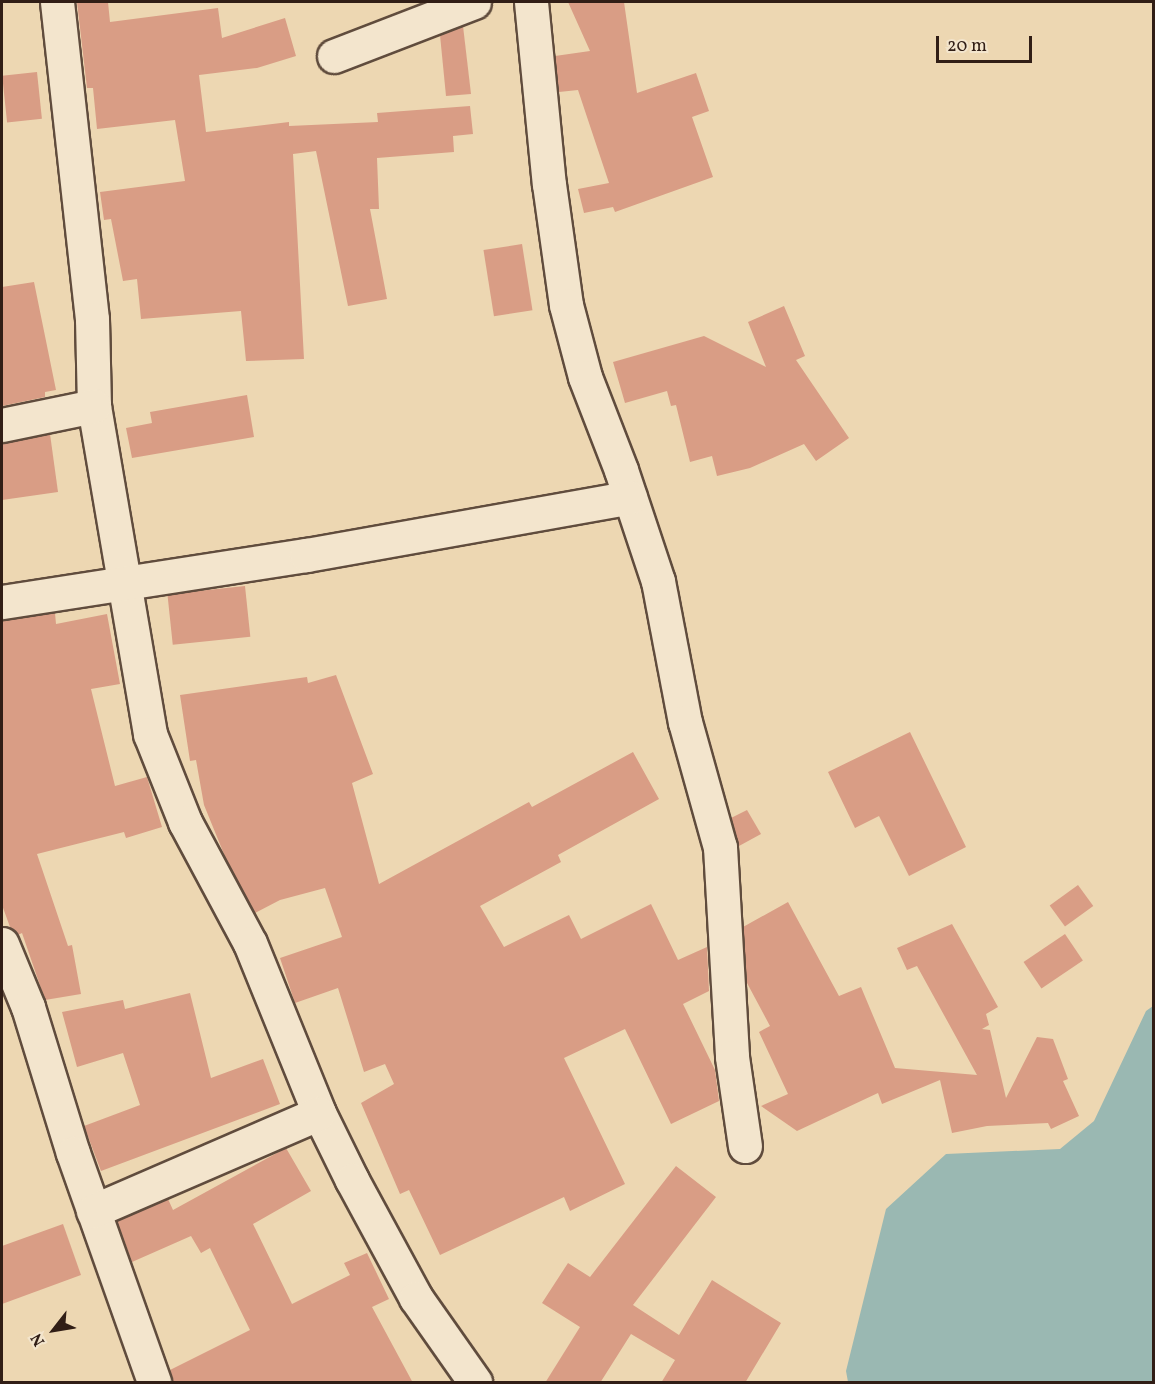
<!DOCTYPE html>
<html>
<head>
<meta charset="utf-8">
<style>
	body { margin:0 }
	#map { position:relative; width:1155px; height:1384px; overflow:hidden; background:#edd7b2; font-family:Vollkorn,serif }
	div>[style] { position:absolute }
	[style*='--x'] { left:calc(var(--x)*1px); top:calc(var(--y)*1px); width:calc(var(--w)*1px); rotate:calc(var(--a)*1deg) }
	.water>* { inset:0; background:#9ab8b2 }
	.building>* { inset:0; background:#d99d85; transform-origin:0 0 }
	.roads { filter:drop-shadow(2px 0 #604c3d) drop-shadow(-2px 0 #604c3d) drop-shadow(0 2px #604c3d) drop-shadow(0 -2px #604c3d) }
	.minor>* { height:33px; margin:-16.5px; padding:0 16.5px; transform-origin:16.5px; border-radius:16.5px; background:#f3e5cd }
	span { translate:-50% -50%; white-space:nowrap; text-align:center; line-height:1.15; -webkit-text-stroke:6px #f3e5cd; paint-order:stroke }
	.frame { position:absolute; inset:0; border:3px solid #311e16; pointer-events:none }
	.north { position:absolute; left:24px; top:1300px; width:60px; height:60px; -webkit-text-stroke:4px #f3e5cd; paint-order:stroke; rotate:239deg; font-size:16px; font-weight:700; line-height:24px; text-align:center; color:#311e16 }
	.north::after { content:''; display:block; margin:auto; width:21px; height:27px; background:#311e16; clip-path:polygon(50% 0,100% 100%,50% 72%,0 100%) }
	.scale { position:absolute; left:936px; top:36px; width:96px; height:27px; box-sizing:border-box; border:3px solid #311e16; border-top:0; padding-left:8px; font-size:18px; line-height:21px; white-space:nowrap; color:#311e16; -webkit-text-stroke:4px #f3e5cd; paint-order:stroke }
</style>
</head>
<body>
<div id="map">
	<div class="water">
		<div style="clip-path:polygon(1153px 1006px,1153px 1382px,848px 1382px,846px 1371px,886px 1209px,946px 1154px,1060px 1149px,1094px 1121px,1146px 1011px)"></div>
	</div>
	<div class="building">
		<div style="clip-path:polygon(77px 2px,108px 2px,110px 22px,218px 8px,222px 38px,285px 18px,296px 56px,257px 68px,199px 75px,206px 132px,289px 122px,289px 126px,378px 122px,377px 113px,470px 106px,473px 134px,453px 136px,454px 152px,377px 158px,379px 209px,370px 209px,387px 299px,348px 306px,316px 151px,293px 154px,304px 359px,246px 361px,241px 311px,141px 319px,137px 279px,123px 281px,111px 219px,104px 220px,100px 192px,185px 181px,175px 120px,97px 129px,93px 88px,87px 88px)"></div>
		<div style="clip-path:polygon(568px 2px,624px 2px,637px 93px,696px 73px,709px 111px,692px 117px,713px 177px,615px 212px,613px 207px,584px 213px,578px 189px,609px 183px,578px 90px,559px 92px,555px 56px,590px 51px)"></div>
		<div style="clip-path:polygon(463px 26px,471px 94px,446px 96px,440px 35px)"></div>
		<div style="left:37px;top:72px;width:47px;height:35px;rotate:84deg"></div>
		<div style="left:522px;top:244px;width:67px;height:39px;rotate:81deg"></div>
		<div style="clip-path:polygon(34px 282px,56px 390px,45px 392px,45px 397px,2px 406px,2px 287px)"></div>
		<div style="clip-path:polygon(784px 306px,805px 356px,796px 360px,849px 438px,816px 461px,804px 444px,750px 468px,717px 476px,712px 456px,690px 462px,676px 405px,671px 406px,667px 391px,625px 403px,613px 362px,704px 336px,766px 367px,748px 322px)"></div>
		<div style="clip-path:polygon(247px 395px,254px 437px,132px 458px,126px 428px,152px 423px,150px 412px)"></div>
		<div style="clip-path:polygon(50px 434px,58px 492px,2px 500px,2px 443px)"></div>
		<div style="left:245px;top:586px;width:51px;height:78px;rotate:84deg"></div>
		<div style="clip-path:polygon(55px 613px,56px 624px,107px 614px,120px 684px,91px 689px,115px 786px,147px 777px,162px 827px,126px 838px,124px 832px,37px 854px,68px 946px,72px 945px,81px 994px,45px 1000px,22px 933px,18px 935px,10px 927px,2px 905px,2px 620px)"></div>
		<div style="clip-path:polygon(336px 675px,373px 774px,352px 783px,379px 884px,529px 802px,532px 807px,633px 752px,659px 799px,558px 855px,561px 862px,480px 906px,504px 947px,569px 915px,581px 939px,651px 904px,678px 960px,707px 947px,709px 991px,683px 1004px,715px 1070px,719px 1101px,671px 1124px,625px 1029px,564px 1058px,625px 1184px,570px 1211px,564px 1197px,440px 1255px,409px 1190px,400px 1194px,361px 1103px,394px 1084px,385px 1064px,364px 1072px,338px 988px,295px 1003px,280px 958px,342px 937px,325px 888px,280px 900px,255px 913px,226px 859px,204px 805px,196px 760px,190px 761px,180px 695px,307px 677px,308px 683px)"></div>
		<div style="clip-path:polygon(910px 732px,966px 847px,909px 876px,879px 816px,855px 828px,828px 772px)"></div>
		<div style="clip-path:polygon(747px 810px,761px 834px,739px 846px,731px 818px)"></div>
		<div style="left:1078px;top:885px;width:26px;height:35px;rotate:54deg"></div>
		<div style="clip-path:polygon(788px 902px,839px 996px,861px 987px,895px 1068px,977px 1075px,917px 966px,907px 970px,897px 948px,952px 924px,998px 1007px,986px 1014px,989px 1025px,982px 1029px,990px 1030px,1006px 1098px,1037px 1037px,1053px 1039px,1068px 1079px,1063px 1081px,1079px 1116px,1051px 1129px,1048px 1123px,987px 1126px,952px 1133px,940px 1080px,882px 1104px,878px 1093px,797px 1131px,761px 1106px,788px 1094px,759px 1032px,770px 1026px,747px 983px,743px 927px)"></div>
		<div style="left:1065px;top:934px;width:32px;height:50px;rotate:56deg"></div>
		<div style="clip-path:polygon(190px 993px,211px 1078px,263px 1059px,280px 1104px,101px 1171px,84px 1126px,140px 1105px,123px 1053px,77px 1067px,62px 1012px,123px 1000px,125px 1009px)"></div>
		<div style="clip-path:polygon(286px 1148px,311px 1191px,253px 1224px,292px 1304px,350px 1275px,344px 1263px,367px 1253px,389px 1299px,372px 1307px,413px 1383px,172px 1383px,170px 1370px,250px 1330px,210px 1248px,201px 1253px,191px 1236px,132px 1262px,117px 1221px,168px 1199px,173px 1210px)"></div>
		<div style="clip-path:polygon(676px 1166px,716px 1197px,633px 1305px,679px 1335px,712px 1280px,781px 1323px,745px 1383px,661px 1383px,675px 1360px,631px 1334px,600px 1383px,545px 1383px,580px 1327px,542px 1303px,568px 1263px,590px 1277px)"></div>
		<div style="clip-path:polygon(63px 1224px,81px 1275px,2px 1304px,2px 1246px)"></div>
	</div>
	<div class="roads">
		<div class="minor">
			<div style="--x:57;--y:2;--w:319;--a:83.7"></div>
			<div style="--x:92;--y:319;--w:87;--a:88.7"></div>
			<div style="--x:94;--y:406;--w:333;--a:80.3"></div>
			<div style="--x:150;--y:734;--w:95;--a:68.3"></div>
			<div style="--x:185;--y:822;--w:137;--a:61.8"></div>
			<div style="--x:250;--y:943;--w:183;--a:67.9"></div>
			<div style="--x:319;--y:1113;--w:75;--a:63.8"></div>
			<div style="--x:352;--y:1180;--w:134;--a:61.5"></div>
			<div style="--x:416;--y:1298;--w:103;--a:54.9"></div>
			<div style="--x:531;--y:2;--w:183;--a:84.4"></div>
			<div style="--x:549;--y:184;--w:122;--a:82"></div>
			<div style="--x:566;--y:305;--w:74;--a:75.2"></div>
			<div style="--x:585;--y:377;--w:100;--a:68.8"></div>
			<div style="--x:621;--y:470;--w:117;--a:71.6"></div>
			<div style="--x:658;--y:581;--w:144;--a:79.2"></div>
			<div style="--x:685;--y:722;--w:130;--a:74.4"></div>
			<div style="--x:720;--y:847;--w:210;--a:86.7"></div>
			<div style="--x:732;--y:1057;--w:90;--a:81.7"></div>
			<div style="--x:334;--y:56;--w:150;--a:-21.1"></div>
			<div style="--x:2;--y:425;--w:94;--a:-11.7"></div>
			<div style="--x:2;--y:602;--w:308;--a:-8.8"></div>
			<div style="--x:306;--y:555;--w:329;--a:-10.1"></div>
			<div style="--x:2;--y:944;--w:68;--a:67.6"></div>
			<div style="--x:28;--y:1007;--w:153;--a:72.9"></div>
			<div style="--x:73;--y:1153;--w:243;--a:70.5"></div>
			<div style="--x:93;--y:1211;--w:246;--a:-23.4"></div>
		</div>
	</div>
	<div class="frame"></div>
	<div class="north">N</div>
	<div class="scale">20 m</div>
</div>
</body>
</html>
